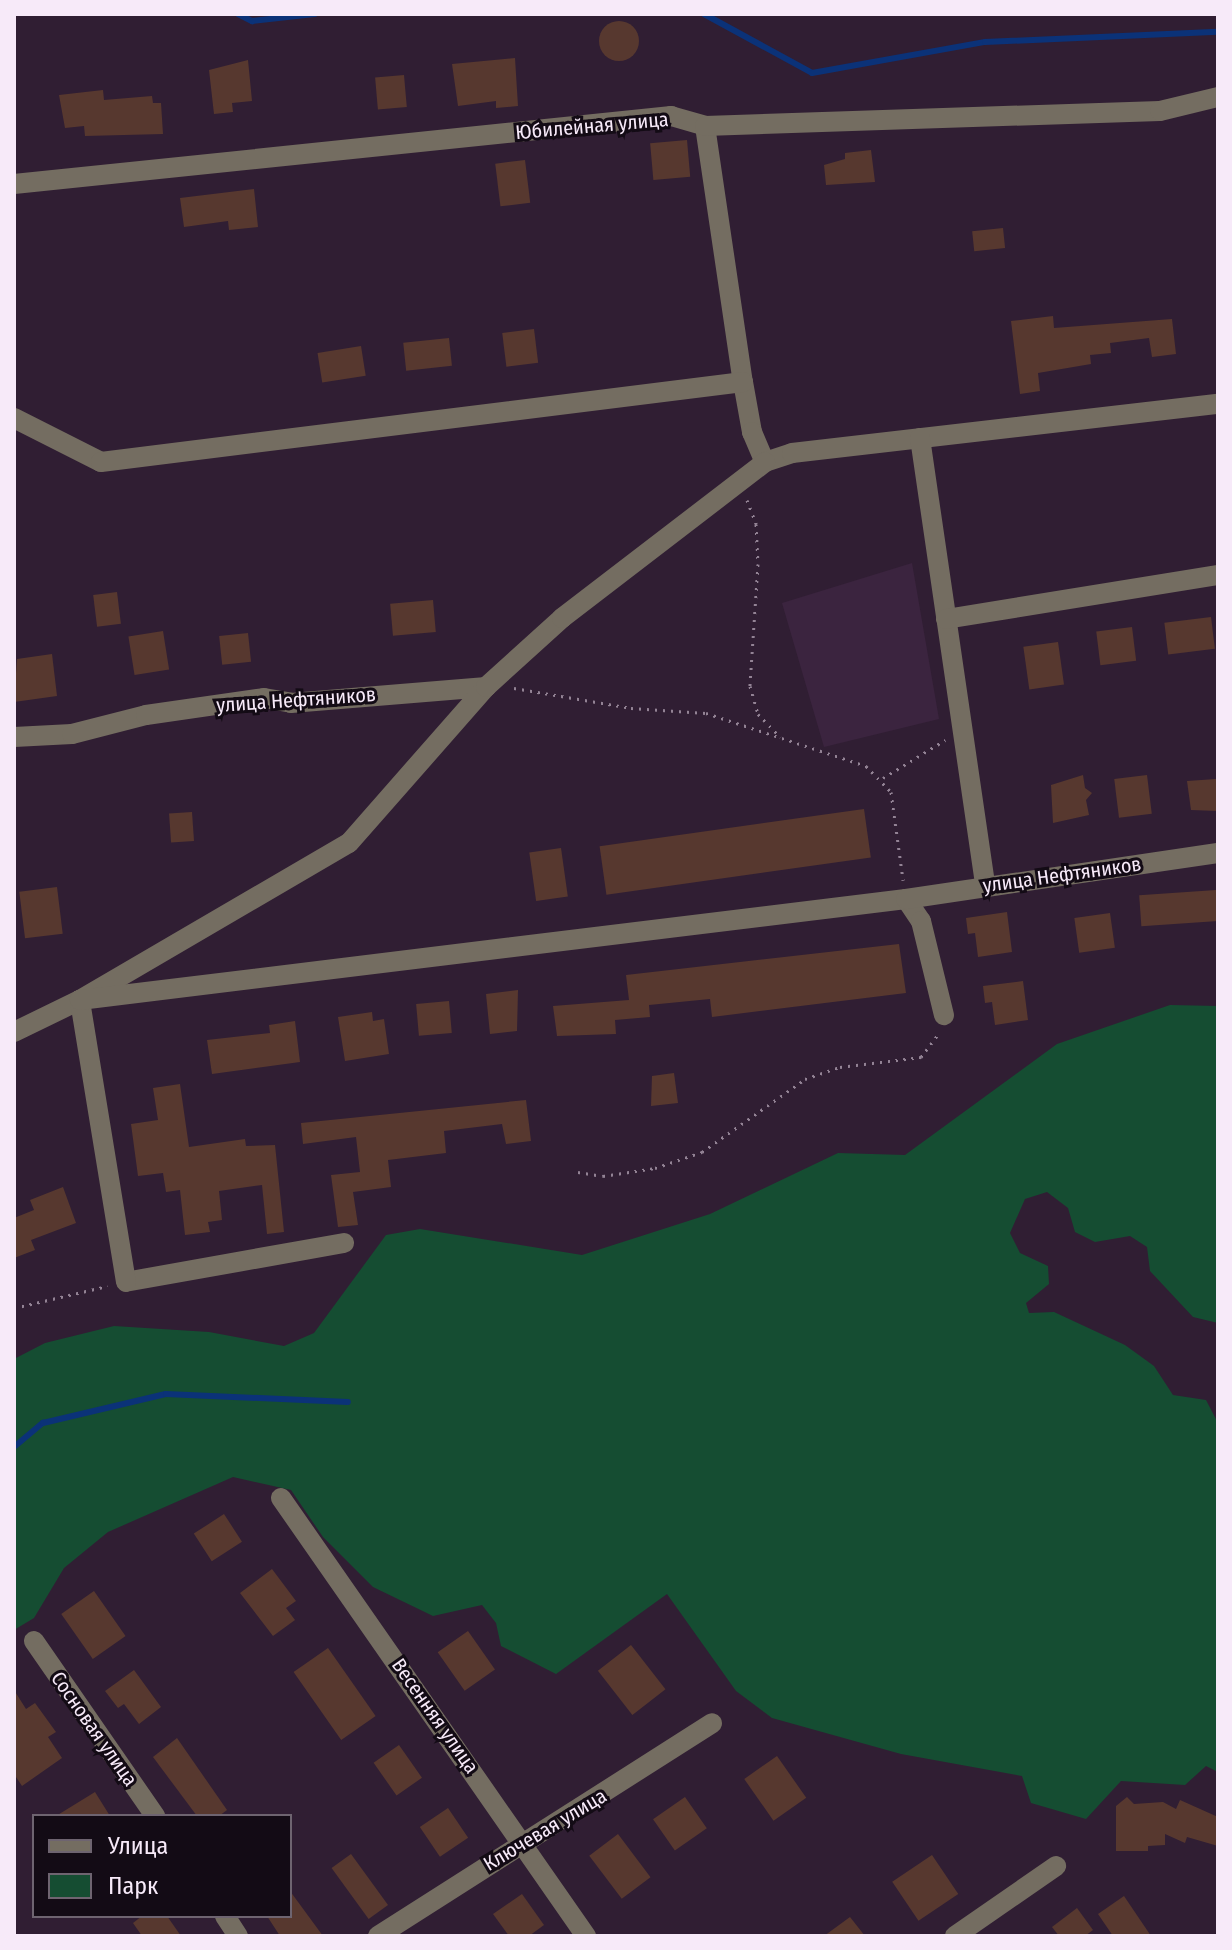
<!DOCTYPE html>
<html>
<head>
<meta charset="utf-8">
<style>
	body { margin:0 }
	#map { position:relative; width:1232px; height:1950px; overflow:hidden; background:#301e33; font-family:"Fira Sans Condensed",sans-serif }
	div>[style] { position:absolute }
	[style*='--x'] { left:calc(var(--x)*1px); top:calc(var(--y)*1px); width:calc(var(--w)*1px); rotate:calc(var(--a)*1deg) }
	.built>* { inset:0; background:#3b243f }
	.green>* { inset:0; background:#154d32 }
	.stream>* { height:6px; margin:-3px; padding:0 3px; transform-origin:3px; border-radius:3px; background:#0b3278 }
	.building>* { inset:0; background:#57382f; transform-origin:0 0 }
	.round { border-radius:50% }
	.path>* { height:3px; margin-top:-1.5px; transform-origin:0; background:repeating-linear-gradient(90deg,#938395 0 2px,transparent 0 8px) }
	.minor>* { height:20px; margin:-10px; padding:0 10px; transform-origin:10px; border-radius:10px; background:#746d61 }
	span { translate:-50% -50%; white-space:nowrap; text-align:center; line-height:1.15; -webkit-text-stroke:6px #130b15; paint-order:stroke }
	.street-label { font-size:20px; color:#f7eaf9 }
	.frame { position:absolute; inset:0; border:16px solid #f7eaf9; pointer-events:none }
	.legend { position:absolute; left:32px; top:1814px; width:260px; height:104px; box-sizing:border-box; background:#130b15; border:2px solid #6e6470; margin:0; padding:10px 14px; list-style:none; font-size:24px; color:#f7eaf9 }
	.legend li { display:flex; align-items:center; gap:16px; height:40px }
	.legend b { width:40px; border:2px solid #6e6470 }
</style>
</head>
<body>
<div id="map">
	<div class="built">
		<div style="clip-path:polygon(912px 563px,939px 719px,824px 747px,782px 603px)"></div>
	</div>
	<div class="green">
		<div style="clip-path:polygon(1170px 1005px,1218px 1006px,1218px 1323px,1193px 1317px,1150px 1271px,1147px 1247px,1130px 1236px,1095px 1242px,1075px 1232px,1068px 1208px,1047px 1192px,1025px 1199px,1010px 1233px,1020px 1253px,1048px 1266px,1049px 1284px,1026px 1303px,1029px 1313px,1054px 1312px,1125px 1345px,1154px 1366px,1173px 1395px,1206px 1400px,1218px 1423px,1218px 1772px,1206px 1766px,1185px 1785px,1121px 1781px,1086px 1819px,1031px 1803px,1022px 1776px,901px 1754px,772px 1718px,736px 1691px,667px 1594px,556px 1674px,501px 1646px,496px 1623px,482px 1605px,433px 1616px,373px 1587px,323px 1537px,291px 1490px,233px 1477px,108px 1532px,64px 1568px,34px 1618px,14px 1630px,14px 1359px,45px 1343px,114px 1326px,209px 1332px,284px 1346px,314px 1333px,386px 1235px,420px 1229px,582px 1255px,710px 1214px,838px 1153px,905px 1155px,1057px 1044px)"></div>
	</div>
	<div class="stream">
		<div style="--x:238;--y:14;--w:16;--a:27"></div>
		<div style="--x:252;--y:21;--w:63;--a:-6.3"></div>
		<div style="--x:704;--y:14;--w:123;--a:28.6"></div>
		<div style="--x:812;--y:73;--w:176;--a:-10.2"></div>
		<div style="--x:985;--y:42;--w:233;--a:-2.5"></div>
		<div style="--x:14;--y:1447;--w:38;--a:-40"></div>
		<div style="--x:43;--y:1423;--w:126;--a:-13.3"></div>
		<div style="--x:166;--y:1394;--w:182;--a:2.5"></div>
	</div>
	<div class="building">
		<div class="round" style="left:599px;top:21px;width:40px;height:40px"></div>
		<div style="clip-path:polygon(515px 58px,518px 106px,496px 108px,496px 101px,458px 106px,452px 64px)"></div>
		<div style="clip-path:polygon(248px 60px,252px 101px,232px 103px,233px 112px,214px 114px,209px 70px)"></div>
		<div style="left:404px;top:75px;width:32px;height:29px;rotate:85deg"></div>
		<div style="clip-path:polygon(103px 90px,104px 100px,152px 96px,153px 103px,161px 103px,163px 134px,85px 136px,84px 126px,65px 128px,59px 95px)"></div>
		<div style="left:687px;top:140px;width:37px;height:37px;rotate:85deg"></div>
		<div style="clip-path:polygon(871px 150px,875px 182px,826px 185px,824px 165px,845px 159px,845px 153px)"></div>
		<div style="left:525px;top:160px;width:43px;height:30px;rotate:83deg"></div>
		<div style="clip-path:polygon(254px 189px,258px 227px,229px 230px,228px 221px,184px 227px,180px 198px)"></div>
		<div style="left:1003px;top:228px;width:20px;height:31px;rotate:84deg"></div>
		<div style="clip-path:polygon(1053px 316px,1054px 328px,1172px 319px,1176px 354px,1152px 357px,1149px 338px,1110px 343px,1111px 353px,1090px 355px,1091px 364px,1038px 373px,1040px 391px,1020px 394px,1011px 321px)"></div>
		<div style="left:534px;top:329px;width:34px;height:32px;rotate:83deg"></div>
		<div style="left:449px;top:338px;width:28px;height:46px;rotate:84deg"></div>
		<div style="left:361px;top:346px;width:30px;height:44px;rotate:81deg"></div>
		<div style="left:117px;top:592px;width:32px;height:24px;rotate:83deg"></div>
		<div style="left:433px;top:600px;width:32px;height:43px;rotate:85deg"></div>
		<div style="left:1211px;top:617px;width:32px;height:47px;rotate:83deg"></div>
		<div style="left:1132px;top:627px;width:34px;height:36px;rotate:83deg"></div>
		<div style="left:163px;top:631px;width:39px;height:35px;rotate:81deg"></div>
		<div style="left:248px;top:633px;width:29px;height:29px;rotate:84deg"></div>
		<div style="left:1058px;top:642px;width:43px;height:35px;rotate:82deg"></div>
		<div style="clip-path:polygon(52px 654px,57px 696px,14px 702px,17px 659px)"></div>
		<div style="clip-path:polygon(1083px 775px,1085px 788px,1092px 793px,1086px 800px,1089px 815px,1053px 823px,1051px 785px)"></div>
		<div style="left:1147px;top:775px;width:39px;height:33px;rotate:83deg"></div>
		<div style="clip-path:polygon(1216px 779px,1218px 811px,1191px 810px,1187px 781px)"></div>
		<div style="left:864px;top:809px;width:49px;height:267px;rotate:82deg"></div>
		<div style="left:192px;top:812px;width:29px;height:23px;rotate:86deg"></div>
		<div style="left:561px;top:848px;width:49px;height:32px;rotate:82deg"></div>
		<div style="left:57px;top:887px;width:47px;height:38px;rotate:83deg"></div>
		<div style="left:1216px;top:890px;width:31px;height:77px;rotate:86deg"></div>
		<div style="clip-path:polygon(1007px 912px,1012px 952px,978px 957px,975px 933px,968px 934px,966px 918px)"></div>
		<div style="left:1110px;top:913px;width:35px;height:36px;rotate:82deg"></div>
		<div style="clip-path:polygon(899px 944px,906px 993px,712px 1017px,710px 999px,649px 1005px,650px 1017px,615px 1020px,616px 1034px,557px 1036px,553px 1006px,629px 1000px,626px 975px)"></div>
		<div style="clip-path:polygon(1023px 981px,1028px 1020px,995px 1025px,992px 1002px,985px 1003px,983px 986px)"></div>
		<div style="clip-path:polygon(518px 990px,517px 1031px,490px 1034px,486px 994px)"></div>
		<div style="left:449px;top:1001px;width:32px;height:33px;rotate:85deg"></div>
		<div style="clip-path:polygon(372px 1012px,373px 1021px,384px 1019px,389px 1054px,345px 1061px,338px 1017px)"></div>
		<div style="clip-path:polygon(295px 1021px,300px 1062px,212px 1074px,207px 1040px,270px 1033px,269px 1025px)"></div>
		<div style="clip-path:polygon(674px 1073px,678px 1103px,651px 1106px,652px 1076px)"></div>
		<div style="clip-path:polygon(180px 1084px,189px 1147px,245px 1139px,246px 1146px,275px 1145px,284px 1232px,267px 1234px,262px 1185px,219px 1191px,222px 1220px,208px 1222px,210px 1232px,185px 1235px,180px 1190px,166px 1192px,163px 1173px,138px 1176px,131px 1124px,158px 1120px,153px 1088px)"></div>
		<div style="clip-path:polygon(526px 1100px,531px 1141px,506px 1144px,502px 1124px,444px 1131px,446px 1153px,388px 1160px,391px 1187px,353px 1192px,358px 1225px,338px 1227px,331px 1175px,360px 1172px,356px 1137px,303px 1144px,301px 1123px)"></div>
		<div style="clip-path:polygon(63px 1187px,76px 1223px,31px 1240px,35px 1250px,14px 1258px,14px 1218px,34px 1210px,30px 1200px)"></div>
		<div style="left:224px;top:1514px;width:33px;height:36px;rotate:57deg"></div>
		<div style="clip-path:polygon(272px 1569px,296px 1601px,286px 1608px,295px 1620px,273px 1636px,240px 1593px)"></div>
		<div style="left:94px;top:1591px;width:55px;height:40px;rotate:55deg"></div>
		<div style="left:468px;top:1631px;width:47px;height:37px;rotate:55deg"></div>
		<div style="left:631px;top:1645px;width:56px;height:42px;rotate:52deg"></div>
		<div style="left:328px;top:1648px;width:83px;height:42px;rotate:55deg"></div>
		<div style="clip-path:polygon(134px 1670px,161px 1707px,139px 1724px,124px 1704px,118px 1708px,105px 1691px)"></div>
		<div style="clip-path:polygon(14px 1690px,26px 1709px,35px 1703px,56px 1732px,48px 1737px,62px 1758px,22px 1786px,14px 1774px)"></div>
		<div style="clip-path:polygon(177px 1738px,227px 1810px,219px 1816px,197px 1816px,153px 1757px)"></div>
		<div style="left:399px;top:1745px;width:40px;height:31px;rotate:55deg"></div>
		<div style="left:777px;top:1756px;width:51px;height:40px;rotate:55deg"></div>
		<div style="clip-path:polygon(95px 1792px,110px 1816px,56px 1816px)"></div>
		<div style="left:685px;top:1797px;width:38px;height:39px;rotate:55deg"></div>
		<div style="clip-path:polygon(1127px 1797px,1134px 1804px,1163px 1802px,1176px 1809px,1180px 1800px,1218px 1817px,1218px 1846px,1187px 1837px,1185px 1843px,1165px 1834px,1165px 1845px,1148px 1846px,1148px 1851px,1116px 1851px,1116px 1806px)"></div>
		<div style="left:448px;top:1808px;width:36px;height:34px;rotate:56deg"></div>
		<div style="left:618px;top:1834px;width:54px;height:36px;rotate:53deg"></div>
		<div style="left:351px;top:1854px;width:63px;height:24px;rotate:54deg"></div>
		<div style="left:932px;top:1855px;width:47px;height:48px;rotate:56deg"></div>
		<div style="clip-path:polygon(290px 1891px,323px 1936px,280px 1936px,267px 1916px,290px 1916px)"></div>
		<div style="clip-path:polygon(522px 1894px,544px 1925px,529px 1936px,509px 1936px,493px 1914px)"></div>
		<div style="clip-path:polygon(1124px 1896px,1151px 1936px,1113px 1936px,1098px 1914px)"></div>
		<div style="clip-path:polygon(1077px 1908px,1093px 1930px,1085px 1936px,1059px 1936px,1052px 1927px)"></div>
		<div style="clip-path:polygon(142px 1916px,167px 1916px,181px 1936px,142px 1936px,133px 1923px)"></div>
		<div style="clip-path:polygon(850px 1917px,865px 1936px,824px 1936px)"></div>
	</div>
	<div class="path">
		<div style="--x:747;--y:500;--w:26;--a:69"></div>
		<div style="--x:756;--y:524;--w:40;--a:87.1"></div>
		<div style="--x:758;--y:564;--w:122;--a:93.8"></div>
		<div style="--x:750;--y:686;--w:29;--a:74"></div>
		<div style="--x:758;--y:714;--w:32;--a:46"></div>
		<div style="--x:514;--y:688;--w:119;--a:9.7"></div>
		<div style="--x:631;--y:708;--w:75;--a:3.8"></div>
		<div style="--x:706;--y:713;--w:169;--a:18.3"></div>
		<div style="--x:866;--y:766;--w:36;--a:46"></div>
		<div style="--x:891;--y:792;--w:89;--a:82.2"></div>
		<div style="--x:883;--y:778;--w:73;--a:-31.5"></div>
		<div style="--x:578;--y:1172;--w:25;--a:9"></div>
		<div style="--x:603;--y:1176;--w:53;--a:-8.7"></div>
		<div style="--x:655;--y:1168;--w:50;--a:-18.8"></div>
		<div style="--x:702;--y:1152;--w:126;--a:-35.3"></div>
		<div style="--x:805;--y:1079;--w:37;--a:-19"></div>
		<div style="--x:840;--y:1067;--w:82;--a:-7"></div>
		<div style="--x:921;--y:1057;--w:30;--a:-53"></div>
		<div style="--x:14;--y:1308;--w:96;--a:-13.3"></div>
	</div>
	<div class="minor">
		<div style="--x:705;--y:126;--w:259;--a:81.6"></div>
		<div style="--x:743;--y:382;--w:51;--a:79.8"></div>
		<div style="--x:752;--y:432;--w:33;--a:67"></div>
		<div style="--x:765;--y:462;--w:28;--a:-18"></div>
		<div style="--x:792;--y:453;--w:429;--a:-6.6"></div>
		<div style="--x:14;--y:184;--w:661;--a:-5.91"></div>
		<div style="--x:671;--y:116;--w:35;--a:16"></div>
		<div style="--x:705;--y:126;--w:455;--a:-1.9"></div>
		<div style="--x:1160;--y:111;--w:60;--a:-13.6"></div>
		<div style="--x:14;--y:418;--w:97;--a:26.8"></div>
		<div style="--x:101;--y:462;--w:647;--a:-7.1"></div>
		<div style="--x:920;--y:438;--w:453;--a:81.7"></div>
		<div style="--x:946;--y:619;--w:276;--a:-9.2"></div>
		<div style="--x:14;--y:737;--w:58;--a:-3"></div>
		<div style="--x:72;--y:734;--w:76;--a:-14.4"></div>
		<div style="--x:146;--y:715;--w:119;--a:-8.2"></div>
		<div style="--x:264;--y:698;--w:27;--a:10"></div>
		<div style="--x:291;--y:703;--w:196;--a:-4.7"></div>
		<div style="--x:906;--y:899;--w:27;--a:56"></div>
		<div style="--x:921;--y:921;--w:97;--a:76.3"></div>
		<div style="--x:14;--y:1032;--w:73;--a:-25.9"></div>
		<div style="--x:80;--y:1000;--w:311;--a:-30.3"></div>
		<div style="--x:349;--y:843;--w:208;--a:-48.7"></div>
		<div style="--x:486;--y:687;--w:103;--a:-42.2"></div>
		<div style="--x:562;--y:618;--w:256;--a:-37.5"></div>
		<div style="--x:344;--y:1243;--w:221;--a:169.9"></div>
		<div style="--x:126;--y:1282;--w:286;--a:-99.3"></div>
		<div style="--x:80;--y:1000;--w:832;--a:-6.97"></div>
		<div style="--x:906;--y:899;--w:315;--a:-8.4"></div>
		<div style="--x:281;--y:1498;--w:534;--a:55.15"></div>
		<div style="--x:34;--y:1641;--w:213;--a:55.3"></div>
		<div style="--x:225;--y:1916;--w:24;--a:57"></div>
		<div style="--x:378;--y:1936;--w:396;--a:-32.5"></div>
		<div style="--x:955;--y:1936;--w:123;--a:-34.7"></div>
	</div>
	<div class="street-label">
		<span style="left:592px;top:126px;rotate:-5deg">Юбилейная улица</span>
		<span style="left:296px;top:700px;rotate:-4deg">улица Нефтяников</span>
		<span style="left:1062px;top:875px;rotate:-8deg">улица Нефтяников</span>
		<span style="left:435px;top:1716px;rotate:55deg">Весенняя улица</span>
		<span style="left:94px;top:1729px;rotate:55deg">Сосновая улица</span>
		<span style="left:545px;top:1830px;rotate:-31deg">Ключевая улица</span>
	</div>
	<div class="frame"></div>
	<ul class="legend">
	<li><b style="height:10px;background:#746d61"></b>Улица</li>
	<li><b style="height:22px;background:#154d32"></b>Парк</li>
	</ul>
</div>
</body>
</html>
